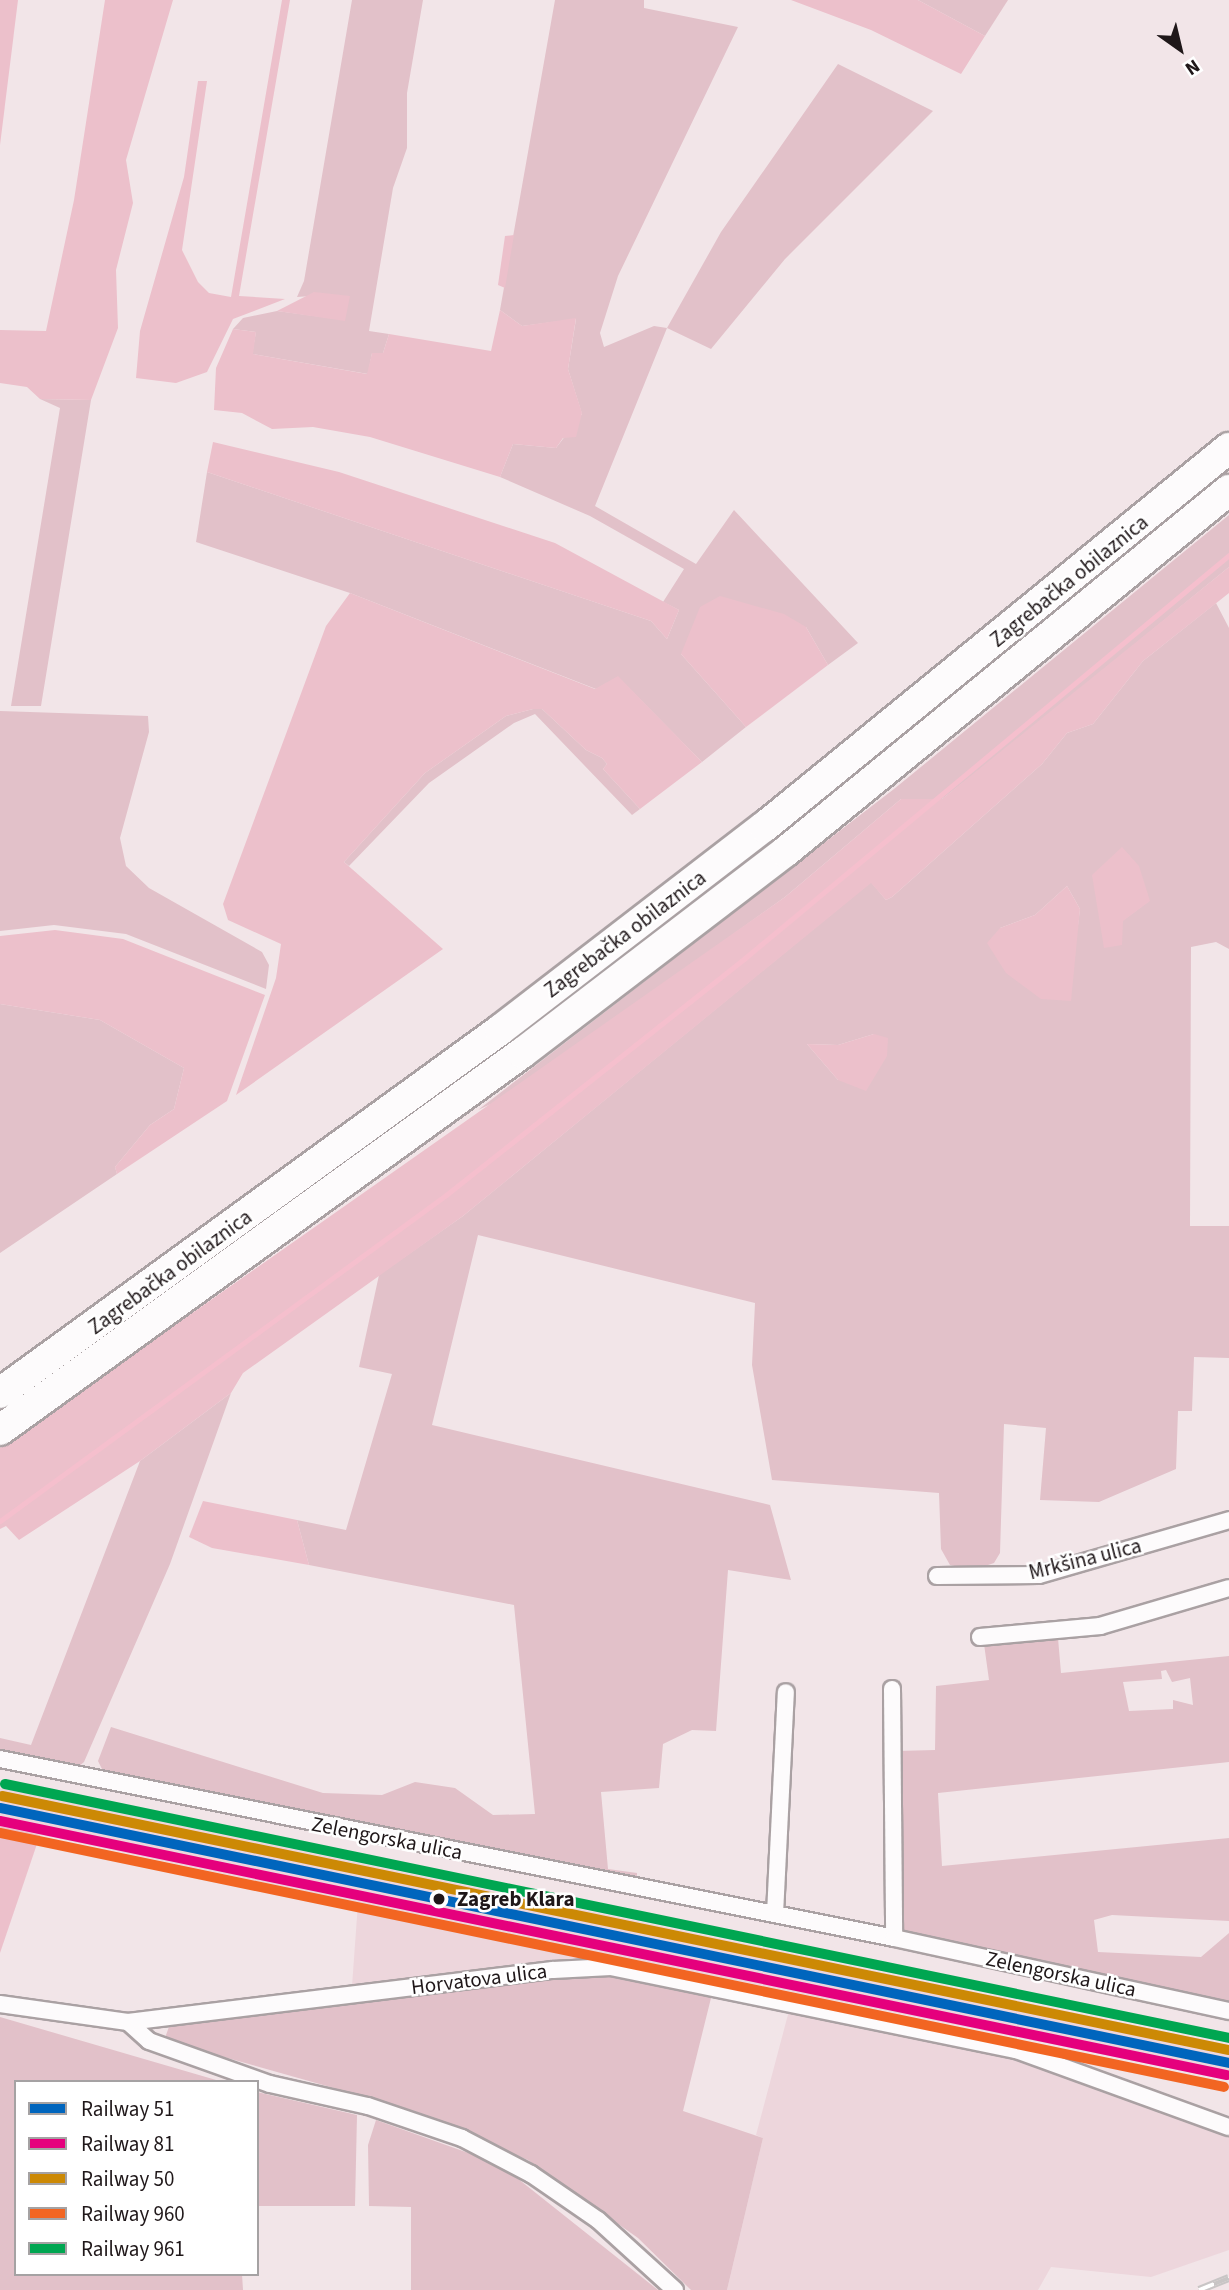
<!DOCTYPE html>
<html>
<head>
<meta charset="utf-8">
<style>
	body { margin:0 }
	#map { position:relative; width:1229px; height:2290px; overflow:hidden; background:#f2e5e8; font-family:"Source Sans 3",sans-serif }
	div>[style] { position:absolute }
	[style*='--x'] { left:calc(var(--x)*1px); top:calc(var(--y)*1px); width:calc(var(--w)*1px); rotate:calc(var(--a)*1deg) }
	.built>* { inset:0; background:#edd6dc }
	.green>* { inset:0; background:#e2c1c9 }
	.forest>* { inset:0; background:#ecc0cb }
	.stream>* { height:5px; margin:-2.5px; padding:0 2.5px; transform-origin:2.5px; border-radius:2.5px; background:#f5bfcd }
	.roads { filter:drop-shadow(2px 0 #aaa1a3) drop-shadow(-2px 0 #aaa1a3) drop-shadow(0 2px #aaa1a3) drop-shadow(0 -2px #aaa1a3) }
	.minor>* { height:16px; margin:-8px; padding:0 8px; transform-origin:8px; border-radius:8px; background:#fdfbfc }
	.motorway>* { height:30px; margin:-15px; padding:0 15px; transform-origin:15px; border-radius:15px; background:#fdfbfc }
	.rail>* { height:8px; margin-top:-4px; transform-origin:0; background:repeating-linear-gradient(90deg,#fff 0 16px,#c8c5c5 0 32px); box-sizing:border-box; border-block:2px solid #c8c5c5 }
	.rail-1>* { height:10px; margin:-5px; padding:0 5px; transform-origin:5px; border-radius:5px; background:#0065bd }
	.rail-2>* { height:10px; margin:-5px; padding:0 5px; transform-origin:5px; border-radius:5px; background:#e5007d }
	.rail-3>* { height:10px; margin:-5px; padding:0 5px; transform-origin:5px; border-radius:5px; background:#cc8905 }
	.rail-4>* { height:10px; margin:-5px; padding:0 5px; transform-origin:5px; border-radius:5px; background:#f26522 }
	.rail-5>* { height:10px; margin:-5px; padding:0 5px; transform-origin:5px; border-radius:5px; background:#00a651 }
	.dots>* { width:19px; height:19px; translate:-50% -50%; box-sizing:border-box; border:4px solid #fff; border-radius:50% }
	span { translate:-50% -50%; white-space:nowrap; text-align:center; line-height:1.15; -webkit-text-stroke:5px #fff; paint-order:stroke }
	.street-label { font-size:21px; color:#1f1719 }
	.stop-label { font-size:21px; color:#1f1719; font-weight:700 }
	.left { translate:0 -50%; text-align:left }
	.legend { position:absolute; left:14px; top:2080px; width:245px; height:196px; box-sizing:border-box; background:#fff; border:2px solid #a5a2a3; margin:0; padding:9px 12px; list-style:none; font-size:21px; color:#1f1719 }
	.legend li { display:flex; align-items:center; gap:14px; height:35px }
	.legend b { width:35px; border:2px solid #a5a2a3 }
	.north { position:absolute; left:1145px; top:14px; width:70px; height:70px; -webkit-text-stroke:5px #fff; paint-order:stroke; rotate:146deg; font-size:19px; font-weight:700; line-height:28px; text-align:center; color:#1f1719 }
	.north::after { content:''; display:block; margin:auto; width:24px; height:32px; background:#1f1719; clip-path:polygon(50% 0,100% 100%,50% 72%,0 100%) }
</style>
</head>
<body>
<div id="map">
	<div class="built">
		<div style="clip-path:polygon(0 1788px,1229px 2045px,1229px 2080px,619px 1957px,352px 1986px,358px 1903px,0 1826px)"></div>
		<div style="clip-path:polygon(790px 2007px,1021px 2057px,1229px 2137px,1229px 2250px,1151px 2277px,1051px 2267px,1038px 2290px,727px 2290px,763px 2138px,756px 2135px)"></div>
	</div>
	<div class="green">
		<div style="clip-path:polygon(352px 0,423px 0,407px 93px,407px 148px,393px 188px,369px 331px,389px 334px,383px 353px,372px 353px,368px 374px,252px 354px,256px 332px,233px 329px,243px 318px,277px 311px,345px 320px,311px 296px,297px 297px,304px 281px)"></div>
		<div style="clip-path:polygon(555px 0,644px 0,644px 8px,738px 27px,618px 276px,600px 333px,604px 347px,654px 326px,667px 328px,721px 232px,838px 64px,933px 111px,785px 259px,711px 349px,667px 328px,595px 506px,696px 564px,734px 510px,858px 643px,828px 665px,806px 627px,681px 654px,746px 727px,702px 762px,618px 677px,596px 689px,350px 593px,196px 542px,207px 472px,651px 621px,667px 639px,679px 610px,663px 602px,684px 569px,590px 516px,500px 477px,513px 444px,556px 448px,582px 414px,568px 369px,576px 319px,522px 326px,500px 310px)"></div>
		<div style="clip-path:polygon(918px 0,1008px 0,985px 36px)"></div>
		<div style="clip-path:polygon(40px 399px,91px 400px,41px 706px,11px 706px,60px 408px)"></div>
		<div style="clip-path:polygon(1229px 515px,1229px 567px,1003px 752px,942px 799px,901px 799px,785px 897px,506px 1097px,478px 1110px,894px 789px)"></div>
		<div style="clip-path:polygon(evenodd,1216px 603px,1229px 628px,1229px 949px,1216px 942px,1191px 947px,1190px 1226px,1229px 1226px,1229px 1358px,1194px 1357px,1192px 1411px,1178px 1411px,1176px 1469px,1099px 1502px,1040px 1500px,1046px 1428px,1004px 1424px,1000px 1553px,994px 1563px,973px 1570px,950px 1565px,941px 1549px,939px 1493px,772px 1480px,752px 1365px,755px 1303px,478px 1235px,432px 1425px,770px 1505px,791px 1580px,728px 1570px,716px 1731px,692px 1730px,663px 1744px,659px 1788px,601px 1792px,608px 1869px,637px 1873px,637px 1879px,104px 1773px,98px 1761px,111px 1727px,323px 1793px,382px 1795px,415px 1782px,455px 1788px,493px 1815px,535px 1814px,514px 1605px,309px 1565px,297px 1520px,346px 1530px,392px 1374px,359px 1367px,379px 1275px,463px 1216px,871px 882px,886px 900px,892px 897px,1042px 764px,1067px 733px,1093px 724px,1143px 661px,1216px 603px,1099px 872px,1149px 901px,1122px 921px,1099px 872px,1216px 603px,1067px 886px,1080px 909px,1078px 925px,1000px 928px,1035px 915px,1067px 886px,1216px 603px,874px 1034px,838px 1080px,807px 1044px,838px 1045px,874px 1034px)"></div>
		<div style="clip-path:polygon(533px 709px,542px 709px,586px 750px,602px 758px,607px 764px,603px 769px,640px 809px,632px 815px,535px 714px,514px 723px,429px 783px,349px 866px,344px 862px,425px 773px,506px 716px)"></div>
		<div style="clip-path:polygon(0 711px,148px 716px,149px 732px,120px 838px,126px 866px,149px 888px,262px 952px,269px 965px,266px 989px,126px 934px,54px 925px,0 931px)"></div>
		<div style="clip-path:polygon(0 1004px,100px 1020px,184px 1068px,174px 1109px,150px 1125px,115px 1167px,117px 1174px,0 1253px)"></div>
		<div style="clip-path:polygon(231px 1393px,170px 1564px,84px 1762px,78px 1767px,0 1752px,0 1738px,31px 1745px,140px 1461px)"></div>
		<div style="clip-path:polygon(evenodd,1058px 1638px,1061px 1673px,1229px 1656px,1229px 1762px,938px 1793px,942px 1866px,1229px 1838px,1229px 1921px,1112px 1915px,1094px 1920px,1098px 1952px,1201px 1957px,1229px 1933px,1229px 2006px,904px 1933px,900px 1925px,897px 1751px,935px 1750px,936px 1686px,989px 1680px,984px 1644px,1058px 1638px,1166px 1670px,1172px 1682px,1190px 1678px,1193px 1705px,1173px 1700px,1173px 1709px,1129px 1711px,1123px 1682px,1162px 1679px,1161px 1671px,1166px 1670px)"></div>
		<div style="clip-path:polygon(602px 1973px,712px 1994px,683px 2111px,763px 2138px,727px 2290px,691px 2290px,638px 2238px,528px 2160px,401px 2107px,167px 2041px,166px 2035px,170px 2024px)"></div>
		<div style="clip-path:polygon(0 2017px,223px 2082px,16px 2082px,16px 2274px,242px 2274px,243px 2290px,0 2290px)"></div>
		<div style="clip-path:polygon(257px 2092px,357px 2115px,355px 2206px,257px 2206px)"></div>
		<div style="clip-path:polygon(376px 2120px,474px 2155px,517px 2178px,658px 2290px,411px 2290px,411px 2207px,369px 2206px,368px 2145px)"></div>
	</div>
	<div class="forest">
		<div style="clip-path:polygon(0 0,18px 0,0 145px)"></div>
		<div style="clip-path:polygon(105px 0,173px 0,126px 160px,133px 203px,116px 270px,118px 328px,91px 400px,40px 399px,27px 387px,0 383px,0 330px,46px 331px,74px 200px)"></div>
		<div style="clip-path:polygon(282px 0,290px 0,239px 296px,285px 299px,233px 319px,207px 372px,176px 383px,136px 378px,140px 331px,184px 177px,198px 81px,207px 81px,182px 250px,198px 282px,209px 293px,231px 297px)"></div>
		<div style="clip-path:polygon(791px 0,918px 0,985px 36px,961px 74px,871px 30px)"></div>
		<div style="clip-path:polygon(514px 235px,505px 288px,498px 285px,505px 236px)"></div>
		<div style="clip-path:polygon(314px 292px,350px 296px,345px 321px,277px 311px)"></div>
		<div style="clip-path:polygon(500px 310px,522px 326px,576px 318px,568px 369px,582px 413px,576px 437px,563px 438px,556px 448px,513px 444px,500px 477px,370px 437px,313px 427px,272px 429px,242px 413px,214px 410px,216px 368px,233px 329px,256px 332px,253px 354px,367px 374px,372px 353px,383px 353px,389px 334px,491px 351px)"></div>
		<div style="clip-path:polygon(213px 442px,339px 472px,555px 543px,679px 610px,667px 639px,651px 621px,207px 472px)"></div>
		<div style="clip-path:polygon(1229px 567px,1229px 593px,1143px 661px,1093px 724px,1067px 733px,1042px 764px,892px 897px,886px 900px,871px 883px,463px 1216px,243px 1373px,231px 1393px,140px 1461px,19px 1540px,6px 1526px,0 1529px,0 1448px,785px 897px,901px 799px,942px 799px)"></div>
		<div style="clip-path:polygon(350px 593px,595px 689px,618px 676px,702px 762px,640px 809px,603px 769px,607px 764px,602px 758px,586px 750px,542px 709px,533px 709px,506px 716px,425px 773px,344px 862px,443px 949px,236px 1095px,276px 978px,281px 944px,228px 920px,223px 904px,326px 626px)"></div>
		<div style="clip-path:polygon(720px 596px,784px 614px,806px 627px,828px 665px,746px 727px,681px 654px,700px 607px)"></div>
		<div style="clip-path:polygon(1122px 847px,1139px 866px,1150px 901px,1123px 921px,1122px 945px,1104px 948px,1092px 875px)"></div>
		<div style="clip-path:polygon(1067px 886px,1080px 909px,1071px 1001px,1041px 999px,1006px 973px,987px 943px,1000px 928px,1035px 915px)"></div>
		<div style="clip-path:polygon(55px 930px,123px 939px,265px 995px,227px 1101px,117px 1174px,115px 1167px,150px 1125px,174px 1109px,184px 1068px,100px 1020px,0 1004px,0 936px)"></div>
		<div style="clip-path:polygon(874px 1034px,888px 1038px,887px 1056px,866px 1091px,838px 1080px,807px 1044px,838px 1045px)"></div>
		<div style="clip-path:polygon(203px 1501px,297px 1520px,309px 1565px,212px 1548px,189px 1537px)"></div>
		<div style="clip-path:polygon(0 1826px,40px 1835px,0 1953px)"></div>
	</div>
	<div class="stream">
		<div style="--x:0;--y:1521;--w:552;--a:-36.16"></div>
		<div style="--x:446;--y:1195;--w:382;--a:-38.4"></div>
		<div style="--x:745;--y:958;--w:630;--a:-39.78"></div>
	</div>
	<div class="roads">
		<div class="minor">
			<div style="--x:937;--y:1576;--w:102;--a:-0.6"></div>
			<div style="--x:1039;--y:1575;--w:198;--a:-16.1"></div>
			<div style="--x:980;--y:1637;--w:121;--a:-5.2"></div>
			<div style="--x:1100;--y:1626;--w:134;--a:-16.4"></div>
			<div style="--x:892;--y:1689;--w:249;--a:89.5"></div>
			<div style="--x:0;--y:1759;--w:912;--a:11.32"></div>
			<div style="--x:894;--y:1938;--w:343;--a:12.3"></div>
			<div style="--x:775;--y:1914;--w:222;--a:-87.2"></div>
			<div style="--x:0;--y:2004;--w:129;--a:8"></div>
			<div style="--x:128;--y:2022;--w:428;--a:-7"></div>
			<div style="--x:553;--y:1970;--w:58;--a:-3"></div>
			<div style="--x:611;--y:1967;--w:413;--a:11.6"></div>
			<div style="--x:1016;--y:2050;--w:226;--a:19.9"></div>
			<div style="--x:128;--y:2022;--w:28;--a:42"></div>
			<div style="--x:149;--y:2041;--w:128;--a:19.6"></div>
			<div style="--x:270;--y:2084;--w:100;--a:12.7"></div>
			<div style="--x:368;--y:2106;--w:99;--a:18.8"></div>
			<div style="--x:462;--y:2138;--w:78;--a:27.6"></div>
			<div style="--x:531;--y:2174;--w:81;--a:34.5"></div>
			<div style="--x:598;--y:2220;--w:104;--a:42.3"></div>
		</div>
		<div class="motorway">
			<div style="--x:0;--y:1393;--w:618;--a:-35.98"></div>
			<div style="--x:500;--y:1030;--w:333;--a:-37.6"></div>
			<div style="--x:764;--y:827;--w:600;--a:-39.18"></div>
			<div style="--x:0;--y:1430;--w:644;--a:-35.84"></div>
			<div style="--x:522;--y:1053;--w:331;--a:-37.4"></div>
			<div style="--x:785;--y:852;--w:573;--a:-39.19"></div>
		</div>
	</div>
	<div class="rail">
		<div style="--x:0;--y:1795;--w:1255;--a:11.72"></div>
		<div style="--x:1199;--y:2290;--w:32;--a:-22"></div>
	</div>
	<div class="rail-1">
		<div style="--x:0;--y:1808;--w:1255;--a:11.72"></div>
	</div>
	<div class="rail-2">
		<div style="--x:0;--y:1821;--w:1253;--a:11.7"></div>
	</div>
	<div class="rail-3">
		<div style="--x:2;--y:1796;--w:1253;--a:11.7"></div>
	</div>
	<div class="rail-4">
		<div style="--x:0;--y:1833;--w:1250;--a:11.72"></div>
	</div>
	<div class="rail-5">
		<div style="--x:5;--y:1784;--w:1250;--a:11.72"></div>
	</div>
	<div class="dots">
		<div style="left:439px;top:1899px;background:#1f1719"></div>
	</div>
	<div class="street-label">
		<span style="left:1069px;top:581px;rotate:-39deg">Zagrebačka obilaznica</span>
		<span style="left:625px;top:934px;rotate:-37deg">Zagrebačka obilaznica</span>
		<span style="left:170px;top:1272px;rotate:-36deg">Zagrebačka obilaznica</span>
		<span style="left:1085px;top:1559px;rotate:-14deg">Mrkšina ulica</span>
		<span style="left:387px;top:1838px;rotate:11deg">Zelengorska ulica</span>
		<span style="left:1061px;top:1974px;rotate:12deg">Zelengorska ulica</span>
		<span style="left:479px;top:1979px;rotate:-7deg">Horvatova ulica</span>
	</div>
	<div class="stop-label">
		<span class="left" style="left:457px;top:1899px">Zagreb Klara</span>
	</div>
	<ul class="legend">
	<li><b style="height:9px;background:#0065bd"></b>Railway 51</li>
	<li><b style="height:9px;background:#e5007d"></b>Railway 81</li>
	<li><b style="height:9px;background:#cc8905"></b>Railway 50</li>
	<li><b style="height:9px;background:#f26522"></b>Railway 960</li>
	<li><b style="height:9px;background:#00a651"></b>Railway 961</li>
	</ul>
	<div class="north">N</div>
</div>
</body>
</html>
